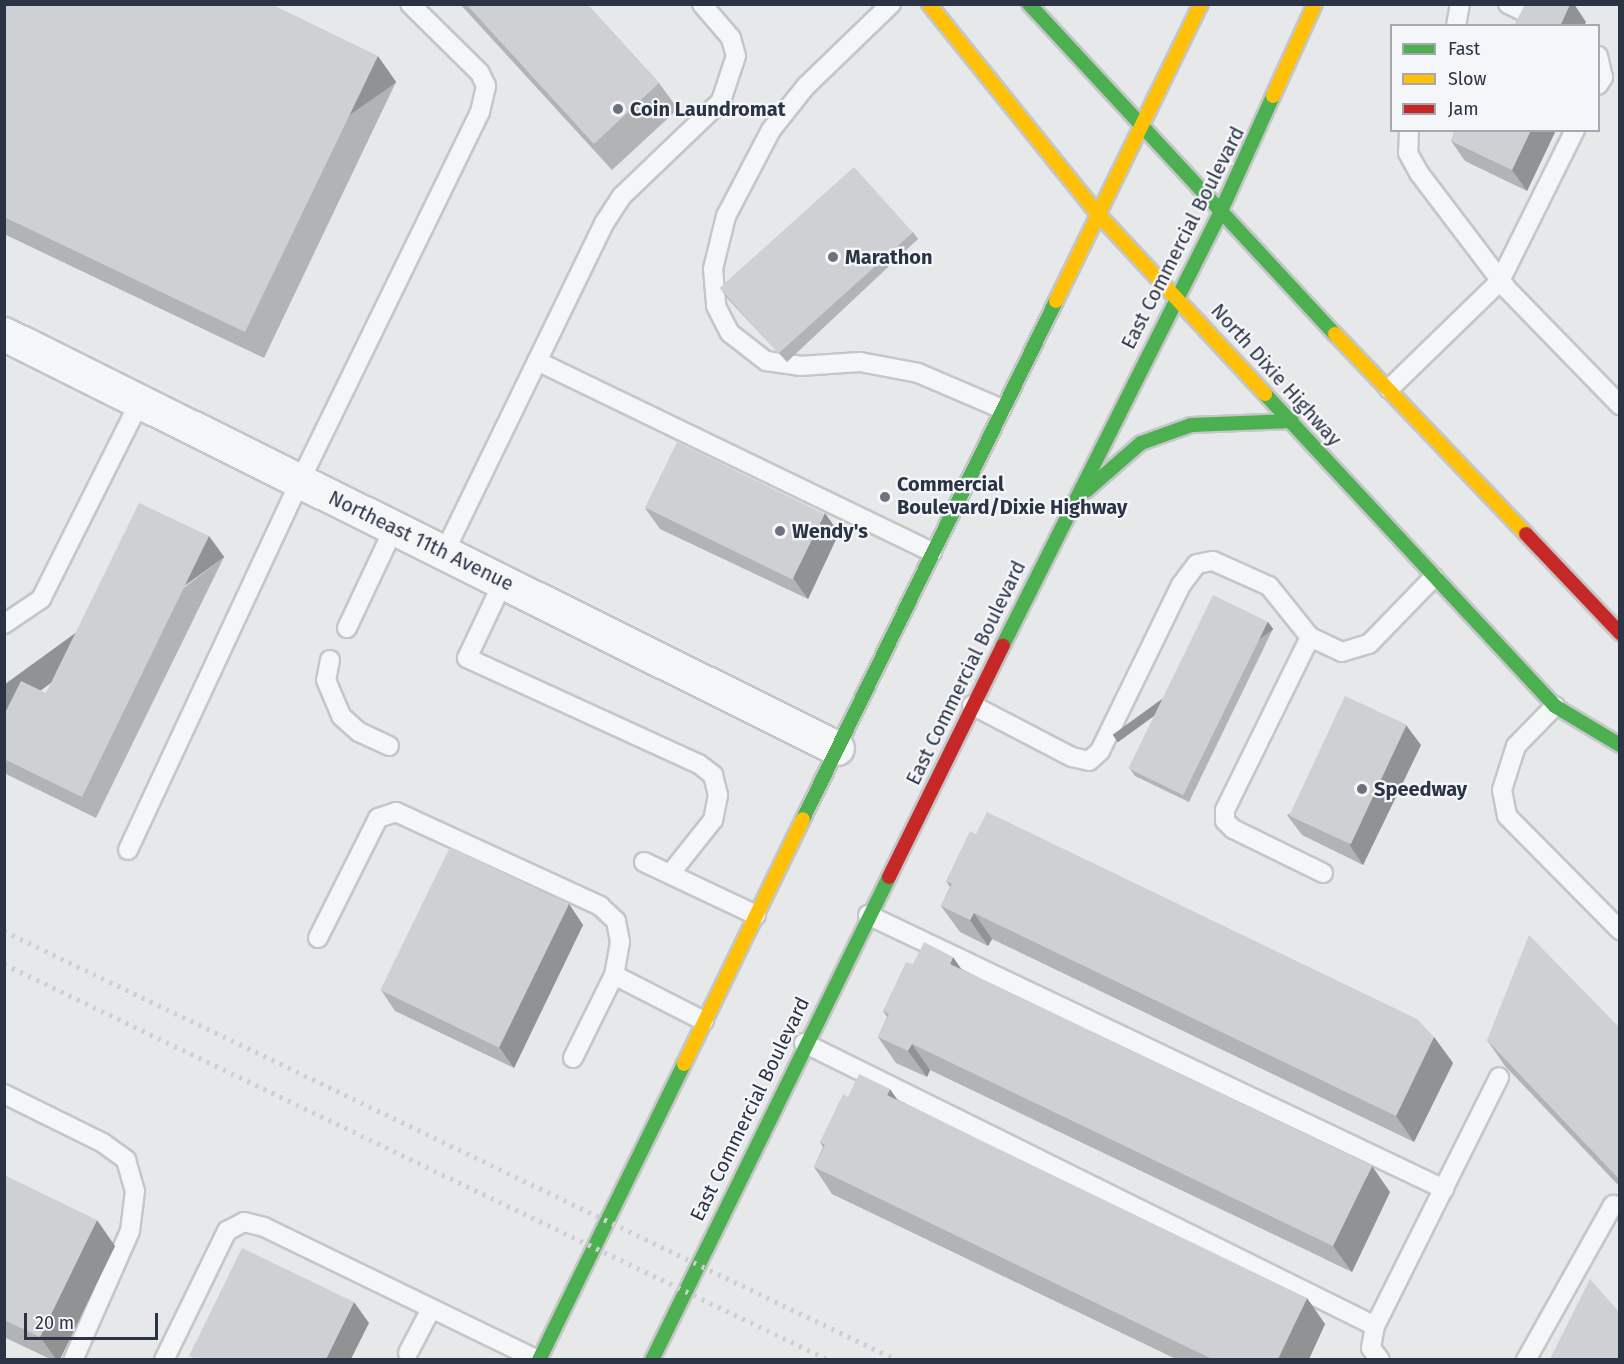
<!DOCTYPE html>
<html>
<head>
<meta charset="utf-8">
<style>
	body { margin:0 }
	#map { position:relative; width:1624px; height:1364px; overflow:hidden; background:#e6e8ea; font-family:"Fira Sans",sans-serif }
	div>[style] { position:absolute }
	[style*='--x'] { left:calc(var(--x)*1px); top:calc(var(--y)*1px); width:calc(var(--w)*1px); rotate:calc(var(--a)*1deg) }
	.roads { filter:drop-shadow(2px 0 #c4c6c8) drop-shadow(-2px 0 #c4c6c8) drop-shadow(0 2px #c4c6c8) drop-shadow(0 -2px #c4c6c8) }
	.lane>* { height:18px; margin:-9px; padding:0 9px; transform-origin:9px; border-radius:9px; background:#f5f6f7 }
	.street>* { height:33px; margin:-16.5px; padding:0 16.5px; transform-origin:16.5px; border-radius:16.5px; background:#f5f6f7 }
	.fast>* { height:14px; margin:-7px; padding:0 7px; transform-origin:7px; border-radius:7px; background:#4caf50 }
	.slow>* { height:14px; margin:-7px; padding:0 7px; transform-origin:7px; border-radius:7px; background:#ffc107 }
	.jam>* { height:14px; margin:-7px; padding:0 7px; transform-origin:7px; border-radius:7px; background:#c62828 }
	.rail>* { height:4.5px; margin-top:-2.25px; transform-origin:0; background:repeating-linear-gradient(90deg,#cecfd2 0 3px,transparent 0 9px) }
	.wall>* { inset:0; background:#b1b3b5 }
	.shaded-wall>* { inset:0; background:#909294; transform-origin:0 0 }
	.building>* { inset:0; background:#ced0d3; transform-origin:0 0 }
	.dots>* { width:16px; height:16px; translate:-50% -50%; box-sizing:border-box; border:3px solid #f4f6f9; border-radius:50% }
	span { translate:-50% -50%; white-space:nowrap; text-align:center; line-height:1.15; -webkit-text-stroke:4.5px #f4f6f9; paint-order:stroke }
	.poi-label { font-size:20px; color:#2b3445; font-weight:700 }
	.left { translate:0 -50%; text-align:left }
	.street-label { font-size:20px; color:#2b3445 }
	.frame { position:absolute; inset:0; border:6px solid #2b3445; pointer-events:none }
	.legend { position:absolute; left:1390px; top:24px; width:210px; height:108px; box-sizing:border-box; background:#f4f6f9; border:2px solid #a4a8b1; margin:0; padding:8px 10px; list-style:none; font-size:18px; color:#2b3445 }
	.legend li { display:flex; align-items:center; gap:12px; height:30px }
	.legend b { width:30px; border:2px solid #a4a8b1 }
	.scale { position:absolute; left:24px; top:1313px; width:134px; height:27px; box-sizing:border-box; border:3px solid #2b3445; border-top:0; padding-left:8px; font-size:18px; line-height:21px; white-space:nowrap; color:#2b3445; -webkit-text-stroke:4px #f4f6f9; paint-order:stroke }
</style>
</head>
<body>
<div id="map">
	<div class="roads">
		<div class="lane">
			<div style="--x:891;--y:4;--w:118;--a:136"></div>
			<div style="--x:806;--y:86;--w:56;--a:128.5"></div>
			<div style="--x:771;--y:130;--w:97;--a:117.6"></div>
			<div style="--x:726;--y:216;--w:55;--a:103.8"></div>
			<div style="--x:713;--y:269;--w:37;--a:85"></div>
			<div style="--x:716;--y:306;--w:30;--a:63"></div>
			<div style="--x:730;--y:333;--w:46;--a:37.9"></div>
			<div style="--x:766;--y:361;--w:34;--a:8"></div>
			<div style="--x:800;--y:366;--w:60;--a:-3.8"></div>
			<div style="--x:860;--y:362;--w:59;--a:10.7"></div>
			<div style="--x:918;--y:373;--w:91;--a:23.2"></div>
			<div style="--x:1508;--y:4;--w:37;--a:26"></div>
			<div style="--x:1456;--y:26;--w:22;--a:-80"></div>
			<div style="--x:1598;--y:56;--w:22;--a:77"></div>
			<div style="--x:1603;--y:77;--w:9;--a:122"></div>
			<div style="--x:1409;--y:130;--w:23;--a:92"></div>
			<div style="--x:1408;--y:153;--w:23;--a:61"></div>
			<div style="--x:1419;--y:173;--w:146;--a:52.8"></div>
			<div style="--x:1507;--y:289;--w:162;--a:45.8"></div>
			<div style="--x:537;--y:361;--w:439;--a:25.8"></div>
			<div style="--x:1389;--y:389;--w:155;--a:-44.2"></div>
			<div style="--x:1500;--y:281;--w:169;--a:-63.6"></div>
			<div style="--x:444;--y:553;--w:368;--a:-64.1"></div>
			<div style="--x:605;--y:222;--w:31;--a:-57"></div>
			<div style="--x:622;--y:196;--w:137;--a:-43.8"></div>
			<div style="--x:721;--y:101;--w:47;--a:-71.6"></div>
			<div style="--x:736;--y:56;--w:19;--a:-106"></div>
			<div style="--x:731;--y:38;--w:45;--a:-130.5"></div>
			<div style="--x:503;--y:582;--w:84;--a:115.3"></div>
			<div style="--x:467;--y:658;--w:255;--a:24.6"></div>
			<div style="--x:699;--y:764;--w:18;--a:38"></div>
			<div style="--x:713;--y:775;--w:21;--a:76"></div>
			<div style="--x:718;--y:795;--w:25;--a:101"></div>
			<div style="--x:713;--y:820;--w:69;--a:128.5"></div>
			<div style="--x:4;--y:624;--w:45;--a:-34"></div>
			<div style="--x:41;--y:599;--w:221;--a:-63.4"></div>
			<div style="--x:347;--y:628;--w:110;--a:-64.8"></div>
			<div style="--x:330;--y:660;--w:20;--a:101"></div>
			<div style="--x:326;--y:680;--w:39;--a:67"></div>
			<div style="--x:341;--y:716;--w:24;--a:42"></div>
			<div style="--x:359;--y:732;--w:33;--a:25"></div>
			<div style="--x:972;--y:705;--w:113;--a:27.5"></div>
			<div style="--x:1072;--y:757;--w:17;--a:13"></div>
			<div style="--x:1089;--y:761;--w:15;--a:-42"></div>
			<div style="--x:1100;--y:751;--w:185;--a:-64"></div>
			<div style="--x:1181;--y:585;--w:26;--a:-53"></div>
			<div style="--x:1197;--y:564;--w:16;--a:-11"></div>
			<div style="--x:1213;--y:561;--w:61;--a:24.1"></div>
			<div style="--x:1269;--y:586;--w:65;--a:51.2"></div>
			<div style="--x:1555;--y:706;--w:56;--a:134.3"></div>
			<div style="--x:1516;--y:746;--w:46;--a:107.7"></div>
			<div style="--x:1502;--y:790;--w:26;--a:79"></div>
			<div style="--x:1507;--y:816;--w:161;--a:45.3"></div>
			<div style="--x:128;--y:850;--w:407;--a:-65"></div>
			<div style="--x:300;--y:481;--w:411;--a:-64"></div>
			<div style="--x:480;--y:112;--w:27;--a:-77"></div>
			<div style="--x:486;--y:86;--w:14;--a:-115"></div>
			<div style="--x:480;--y:73;--w:98;--a:-135.4"></div>
			<div style="--x:644;--y:862;--w:124;--a:25.3"></div>
			<div style="--x:1323;--y:873;--w:100;--a:-153.9"></div>
			<div style="--x:1233;--y:829;--w:11;--a:-135"></div>
			<div style="--x:1225;--y:821;--w:11;--a:-90"></div>
			<div style="--x:1225;--y:810;--w:193;--a:-63.8"></div>
			<div style="--x:1310;--y:637;--w:35;--a:25"></div>
			<div style="--x:1342;--y:652;--w:28;--a:-17"></div>
			<div style="--x:1369;--y:644;--w:93;--a:-45.9"></div>
			<div style="--x:868;--y:915;--w:638;--a:25.44"></div>
			<div style="--x:318;--y:938;--w:134;--a:-63.4"></div>
			<div style="--x:378;--y:818;--w:19;--a:-18"></div>
			<div style="--x:396;--y:812;--w:225;--a:24.7"></div>
			<div style="--x:600;--y:906;--w:22;--a:43"></div>
			<div style="--x:616;--y:921;--w:21;--a:79"></div>
			<div style="--x:620;--y:942;--w:34;--a:100"></div>
			<div style="--x:804;--y:1043;--w:637;--a:26.36"></div>
			<div style="--x:573;--y:1058;--w:93;--a:-63.7"></div>
			<div style="--x:614;--y:975;--w:101;--a:27.1"></div>
			<div style="--x:4;--y:1094;--w:110;--a:26.3"></div>
			<div style="--x:103;--y:1143;--w:29;--a:36"></div>
			<div style="--x:126;--y:1160;--w:32;--a:74"></div>
			<div style="--x:135;--y:1191;--w:40;--a:97.1"></div>
			<div style="--x:130;--y:1231;--w:141;--a:113.8"></div>
			<div style="--x:408;--y:1353;--w:50;--a:-62.4"></div>
			<div style="--x:164;--y:1360;--w:144;--a:-64"></div>
			<div style="--x:227;--y:1231;--w:19;--a:-28"></div>
			<div style="--x:244;--y:1222;--w:21;--a:14"></div>
			<div style="--x:264;--y:1227;--w:305;--a:25.9"></div>
			<div style="--x:1380;--y:1360;--w:15;--a:-127"></div>
			<div style="--x:1371;--y:1348;--w:22;--a:-80"></div>
			<div style="--x:1375;--y:1326;--w:278;--a:-63.5"></div>
			<div style="--x:1526;--y:1360;--w:178;--a:-60.7"></div>
		</div>
		<div class="street">
			<div style="--x:4;--y:334;--w:930;--a:26.43"></div>
		</div>
		<div class="fast">
			<div style="--x:1029;--y:4;--w:450;--a:47.2"></div>
			<div style="--x:1265;--y:394;--w:426;--a:47.1"></div>
			<div style="--x:1555;--y:706;--w:76;--a:31"></div>
			<div style="--x:1086;--y:491;--w:73;--a:-41.1"></div>
			<div style="--x:1141;--y:443;--w:53;--a:-19.8"></div>
			<div style="--x:1191;--y:425;--w:101;--a:-2.3"></div>
			<div style="--x:1003;--y:645;--w:483;--a:-63.3"></div>
			<div style="--x:1220;--y:213;--w:128;--a:-65.6"></div>
			<div style="--x:803;--y:819;--w:576;--a:-63.97"></div>
			<div style="--x:539;--y:1360;--w:330;--a:-63.9"></div>
			<div style="--x:652;--y:1360;--w:538;--a:-63.86"></div>
		</div>
		<div class="slow">
			<div style="--x:929;--y:4;--w:268;--a:51.2"></div>
			<div style="--x:1097;--y:213;--w:247;--a:47.1"></div>
			<div style="--x:1273;--y:96;--w:101;--a:-65.5"></div>
			<div style="--x:1056;--y:301;--w:331;--a:-64"></div>
			<div style="--x:1335;--y:334;--w:277;--a:46.3"></div>
			<div style="--x:684;--y:1064;--w:272;--a:-64.1"></div>
		</div>
		<div class="jam">
			<div style="--x:1526;--y:534;--w:137;--a:46.5"></div>
			<div style="--x:889;--y:877;--w:258;--a:-63.8"></div>
		</div>
	</div>
	<div class="rail">
		<div style="--x:4;--y:931;--w:991;--a:25.66"></div>
		<div style="--x:4;--y:964;--w:915;--a:25.64"></div>
	</div>
	<div class="wall">
		<div style="clip-path:polygon(4px 4px,396px 82px,264px 358px,4px 234px)"></div>
		<div style="clip-path:polygon(460px 4px,587px 4px,659px 83px,678px 109px,612px 170px)"></div>
		<div style="clip-path:polygon(1455px 130px,1556px 130px,1527px 191px,1465px 161px,1451px 141px)"></div>
		<div style="clip-path:polygon(913px 232px,918px 239px,787px 362px,727px 298px,722px 291px)"></div>
		<div style="clip-path:polygon(645px 508px,839px 533px,808px 599px,660px 529px)"></div>
		<div style="clip-path:polygon(224px 557px,96px 818px,4px 773px,4px 715px,46px 693px)"></div>
		<div style="clip-path:polygon(1268px 622px,1273px 629px,1189px 802px,1135px 776px,1130px 769px)"></div>
		<div style="clip-path:polygon(1421px 745px,1363px 865px,1302px 835px,1287px 815px)"></div>
		<div style="clip-path:polygon(946px 881px,1434px 1037px,1453px 1063px,1414px 1142px,992px 939px,988px 946px,960px 932px,941px 906px,950px 887px)"></div>
		<div style="clip-path:polygon(569px 904px,583px 925px,514px 1068px,395px 1011px,381px 990px)"></div>
		<div style="clip-path:polygon(913px 964px,962px 969px,1390px 1192px,1352px 1272px,930px 1070px,927px 1077px,896px 1063px,878px 1037px,887px 1017px,883px 1011px)"></div>
		<div style="clip-path:polygon(1620px 1028px,1620px 1187px,1505px 1066px,1487px 1040px)"></div>
		<div style="clip-path:polygon(848px 1097px,898px 1100px,1325px 1324px,1309px 1359px,1176px 1359px,832px 1194px,814px 1167px,823px 1147px,820px 1142px)"></div>
		<div style="clip-path:polygon(4px 1175px,115px 1246px,60px 1359px,50px 1359px,4px 1337px)"></div>
	</div>
	<div class="shaded-wall">
		<div style="clip-path:polygon(1570px 4px,1574px 4px,1586px 22px,1584px 26px,1560px 26px)"></div>
		<div style="left:378px;top:56px;width:32px;height:306px;rotate:55deg"></div>
		<div style="clip-path:polygon(1531px 130px,1556px 130px,1527px 191px,1512px 170px)"></div>
		<div style="clip-path:polygon(825px 513px,839px 533px,808px 599px,793px 578px)"></div>
		<div style="left:209px;top:536px;width:26px;height:290px;rotate:54deg"></div>
		<div style="left:1268px;top:622px;width:9px;height:192px;rotate:54deg"></div>
		<div style="clip-path:polygon(1406px 725px,1421px 745px,1363px 865px,1349px 844px)"></div>
		<div style="clip-path:polygon(569px 904px,583px 925px,514px 1068px,499px 1047px)"></div>
		<div style="clip-path:polygon(974px 913px,992px 939px,988px 946px,970px 920px)"></div>
		<div style="clip-path:polygon(953px 957px,971px 983px,950px 964px)"></div>
		<div style="clip-path:polygon(1434px 1037px,1453px 1063px,1414px 1142px,1396px 1116px)"></div>
		<div style="clip-path:polygon(912px 1044px,930px 1070px,927px 1077px,908px 1051px)"></div>
		<div style="clip-path:polygon(890px 1089px,908px 1115px,887px 1095px)"></div>
		<div style="clip-path:polygon(1372px 1166px,1390px 1192px,1352px 1272px,1333px 1246px)"></div>
		<div style="clip-path:polygon(97px 1220px,115px 1246px,60px 1359px,56px 1359px,40px 1337px)"></div>
		<div style="clip-path:polygon(1307px 1298px,1325px 1324px,1309px 1359px,1278px 1359px)"></div>
		<div style="clip-path:polygon(354px 1302px,369px 1323px,351px 1359px,326px 1359px)"></div>
	</div>
	<div class="building">
		<div style="clip-path:polygon(4px 4px,271px 4px,378px 56px,245px 332px,4px 217px)"></div>
		<div style="clip-path:polygon(466px 4px,587px 4px,659px 83px,594px 144px)"></div>
		<div style="clip-path:polygon(1525px 4px,1570px 4px,1560px 26px,1514px 26px)"></div>
		<div style="clip-path:polygon(1455px 130px,1531px 130px,1512px 170px,1451px 141px)"></div>
		<div style="left:854px;top:167px;width:88px;height:181px;rotate:48deg"></div>
		<div style="left:677px;top:442px;width:164px;height:73px;rotate:26deg"></div>
		<div style="clip-path:polygon(139px 503px,209px 536px,82px 797px,4px 759px,4px 715px,21px 681px,46px 693px)"></div>
		<div style="left:1213px;top:595px;width:61px;height:193px;rotate:26deg"></div>
		<div style="left:1345px;top:696px;width:68px;height:132px;rotate:25deg"></div>
		<div style="clip-path:polygon(987px 812px,1417px 1019px,1434px 1037px,1396px 1116px,974px 913px,970px 920px,941px 906px,952px 884px,946px 881px,970px 831px,976px 834px)"></div>
		<div style="left:450px;top:847px;width:132px;height:159px;rotate:26deg"></div>
		<div style="clip-path:polygon(1529px 935px,1620px 1028px,1620px 1180px,1487px 1040px)"></div>
		<div style="clip-path:polygon(924px 942px,953px 957px,950px 964px,1372px 1166px,1333px 1246px,912px 1044px,908px 1051px,878px 1037px,889px 1014px,883px 1011px,906px 962px,913px 964px)"></div>
		<div style="clip-path:polygon(859px 1074px,890px 1089px,887px 1095px,1307px 1298px,1278px 1359px,1212px 1359px,814px 1167px,825px 1145px,820px 1142px,843px 1094px,848px 1097px)"></div>
		<div style="clip-path:polygon(4px 1175px,97px 1220px,40px 1337px,4px 1320px)"></div>
		<div style="clip-path:polygon(242px 1248px,354px 1302px,326px 1359px,197px 1359px,189px 1356px)"></div>
		<div style="clip-path:polygon(1590px 1279px,1620px 1313px,1620px 1359px,1550px 1359px)"></div>
	</div>
	<div class="dots">
		<div style="left:618px;top:109px;background:#6c737f"></div>
		<div style="left:833px;top:257px;background:#6c737f"></div>
		<div style="left:885px;top:497px;background:#6c737f"></div>
		<div style="left:780px;top:531px;background:#6c737f"></div>
		<div style="left:1362px;top:789px;background:#6c737f"></div>
	</div>
	<div class="poi-label">
		<span class="left" style="left:630px;top:109px">Coin Laundromat</span>
		<span class="left" style="left:845px;top:257px">Marathon</span>
		<span class="left" style="left:897px;top:496px">Commercial<br>Boulevard/Dixie Highway</span>
		<span class="left" style="left:792px;top:531px">Wendy's</span>
		<span class="left" style="left:1374px;top:789px">Speedway</span>
	</div>
	<div class="street-label">
		<span style="left:1183px;top:238px;rotate:-63deg">East Commercial Boulevard</span>
		<span style="left:1276px;top:375px;rotate:48deg">North Dixie Highway</span>
		<span style="left:421px;top:541px;rotate:26deg">Northeast 11th Avenue</span>
		<span style="left:966px;top:673px;rotate:-64deg">East Commercial Boulevard</span>
		<span style="left:750px;top:1109px;rotate:-64deg">East Commercial Boulevard</span>
	</div>
	<div class="frame"></div>
	<ul class="legend">
	<li><b style="height:8px;background:#4caf50"></b>Fast</li>
	<li><b style="height:8px;background:#ffc107"></b>Slow</li>
	<li><b style="height:8px;background:#c62828"></b>Jam</li>
	</ul>
	<div class="scale">20 m</div>
</div>
</body>
</html>
